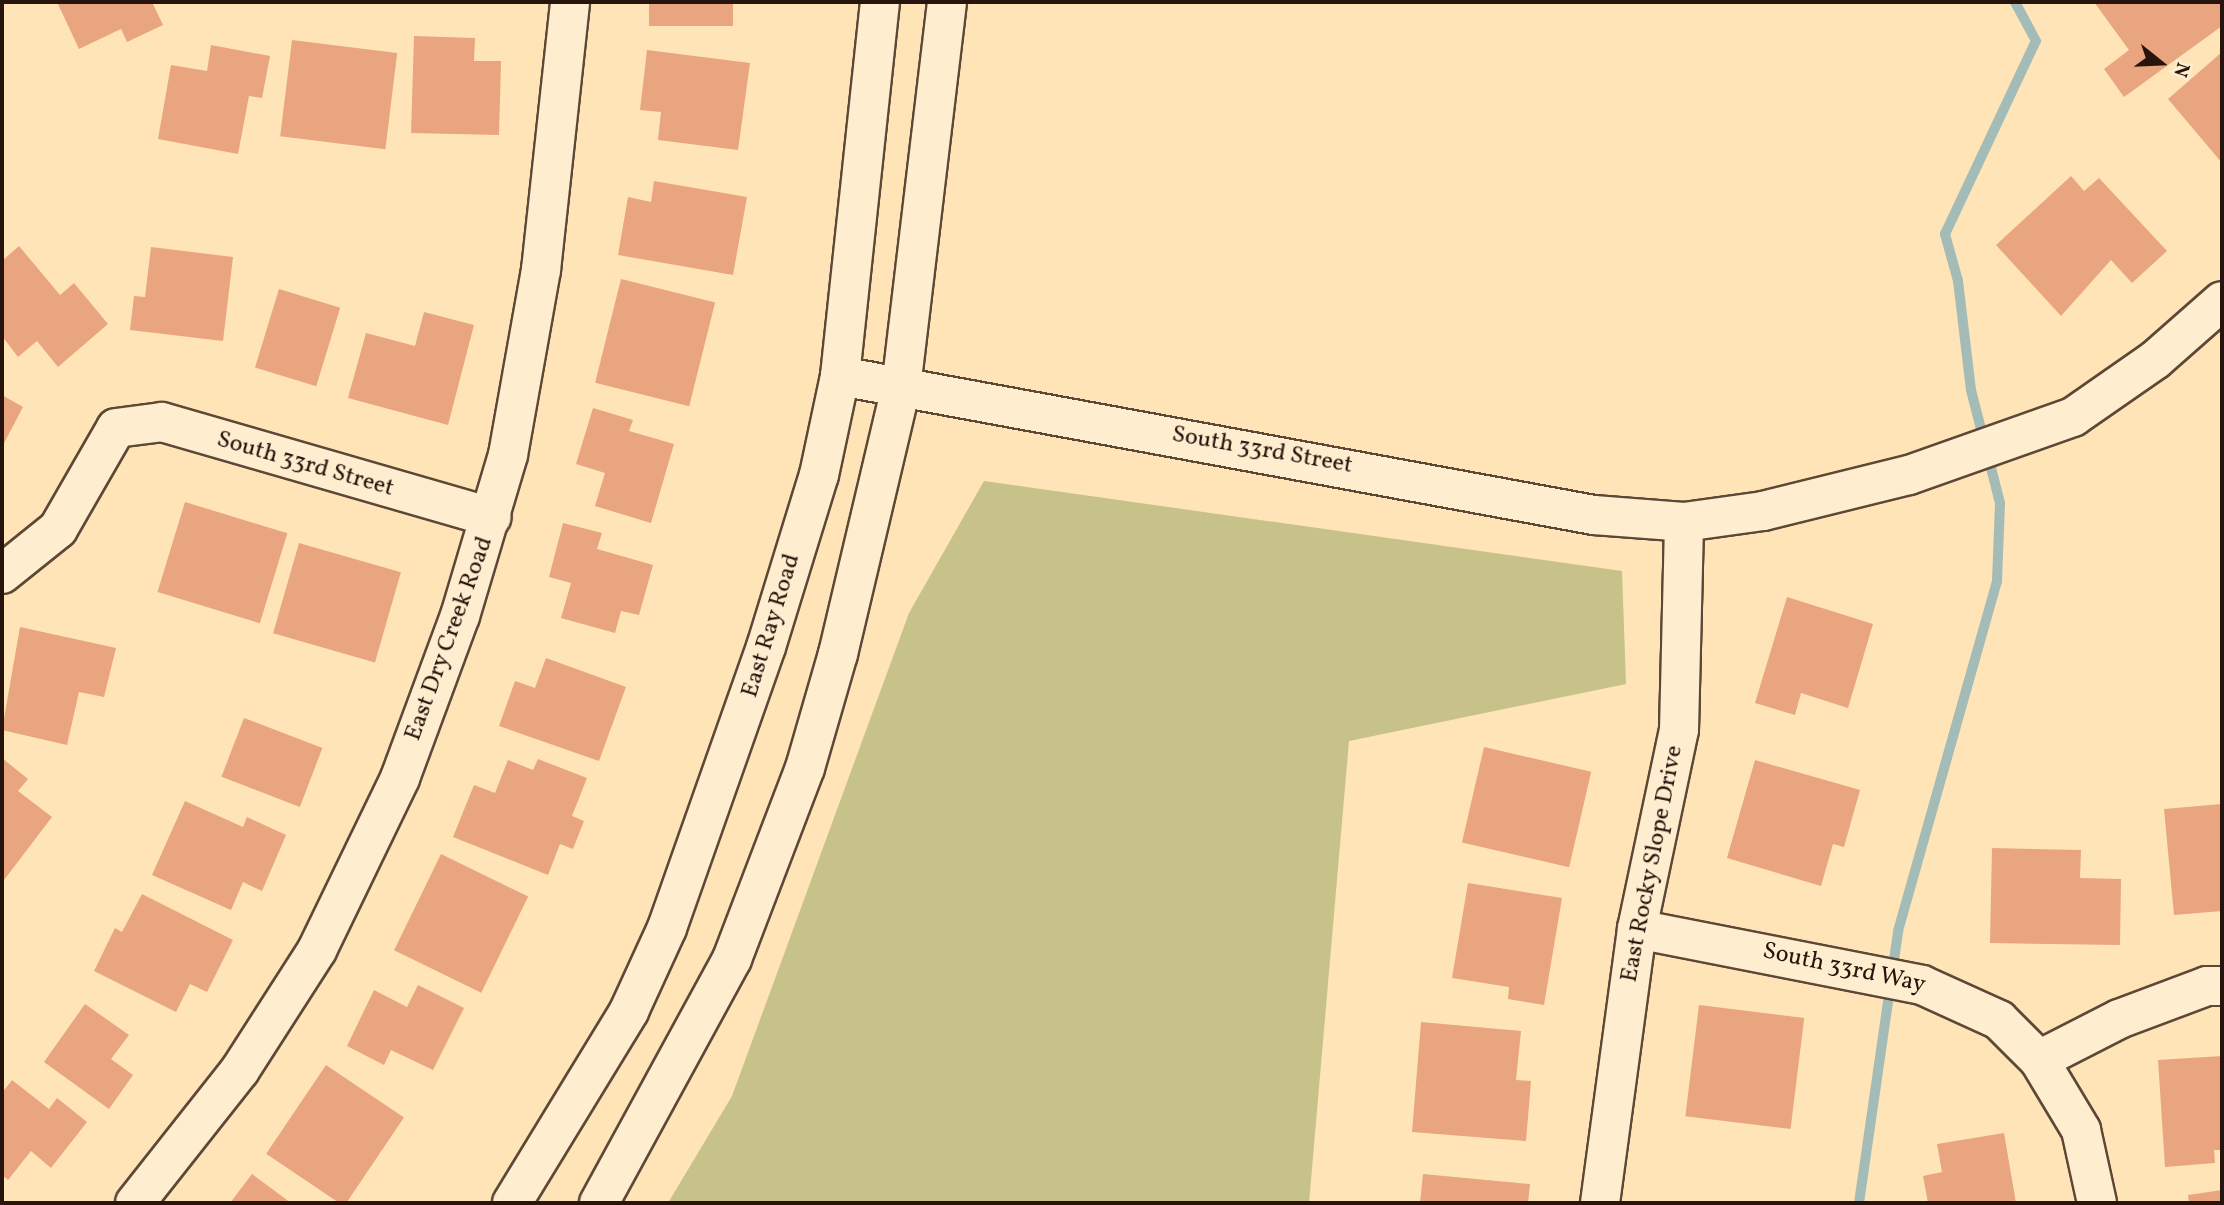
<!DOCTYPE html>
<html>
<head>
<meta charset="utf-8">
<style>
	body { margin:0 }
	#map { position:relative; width:2224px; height:1205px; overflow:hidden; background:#ffe4b7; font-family:Vollkorn,serif }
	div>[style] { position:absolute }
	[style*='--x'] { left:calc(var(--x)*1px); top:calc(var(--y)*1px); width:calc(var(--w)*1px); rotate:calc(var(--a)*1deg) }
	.green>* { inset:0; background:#c6c28a }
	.stream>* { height:10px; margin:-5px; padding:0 5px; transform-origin:5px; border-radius:5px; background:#a4bcb8 }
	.building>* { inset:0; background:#e8a580; transform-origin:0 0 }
	.roads { filter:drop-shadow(2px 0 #5d4837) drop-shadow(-2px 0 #5d4837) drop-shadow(0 2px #5d4837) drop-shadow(0 -2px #5d4837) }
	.minor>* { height:38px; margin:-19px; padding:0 19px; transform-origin:19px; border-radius:19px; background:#ffedd0 }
	.secondary>* { height:38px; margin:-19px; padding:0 19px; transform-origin:19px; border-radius:19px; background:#ffedd0 }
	span { translate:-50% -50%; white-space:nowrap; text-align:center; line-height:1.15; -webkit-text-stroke:6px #ffedd0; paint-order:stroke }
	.street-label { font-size:24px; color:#27140c }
	.frame { position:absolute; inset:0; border:4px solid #27140c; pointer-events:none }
	.north { position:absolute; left:2126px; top:28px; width:70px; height:70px; -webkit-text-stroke:5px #ffedd0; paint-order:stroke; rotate:108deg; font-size:19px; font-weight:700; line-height:28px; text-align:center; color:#27140c }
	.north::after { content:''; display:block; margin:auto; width:24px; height:32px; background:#27140c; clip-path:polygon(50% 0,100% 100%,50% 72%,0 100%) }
</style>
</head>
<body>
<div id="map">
	<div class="green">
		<div style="clip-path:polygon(984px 481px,1622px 571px,1626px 684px,1349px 741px,1309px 1203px,668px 1203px,732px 1096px,909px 613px)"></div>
	</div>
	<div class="stream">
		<div style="--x:1859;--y:1203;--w:275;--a:-81.8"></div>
		<div style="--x:1898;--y:931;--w:364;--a:-74.2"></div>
		<div style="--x:1997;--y:581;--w:78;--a:-87.8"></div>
		<div style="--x:2000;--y:503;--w:117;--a:-104.4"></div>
		<div style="--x:1971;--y:390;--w:110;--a:-96.8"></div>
		<div style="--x:1958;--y:281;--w:49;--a:-105.5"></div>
		<div style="--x:1945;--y:234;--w:213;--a:-64.8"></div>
		<div style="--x:2036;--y:41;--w:44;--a:-118.3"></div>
	</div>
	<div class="building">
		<div style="clip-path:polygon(57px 2px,152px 2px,163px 25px,127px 42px,121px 29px,79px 49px)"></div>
		<div style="left:649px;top:2px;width:84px;height:24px"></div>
		<div style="clip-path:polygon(2094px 2px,2222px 2px,2222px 26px,2124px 97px,2104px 69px,2129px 50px)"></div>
		<div style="clip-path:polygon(414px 36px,475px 38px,474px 61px,501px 61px,499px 135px,411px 133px)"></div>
		<div style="left:292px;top:40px;width:106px;height:97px;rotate:7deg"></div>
		<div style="clip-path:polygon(211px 45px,270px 56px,262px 98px,249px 96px,238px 154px,158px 139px,171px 65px,207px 71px)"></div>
		<div style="clip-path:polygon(647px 50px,750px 63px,738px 150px,658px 140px,661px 112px,640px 110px)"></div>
		<div style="clip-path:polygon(2222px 52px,2222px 163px,2168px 99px)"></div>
		<div style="clip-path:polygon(2071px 176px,2084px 191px,2099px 178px,2167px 251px,2132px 283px,2111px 260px,2061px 316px,1996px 245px)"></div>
		<div style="clip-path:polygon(654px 181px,747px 197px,733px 275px,618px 255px,628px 197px,651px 202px)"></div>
		<div style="clip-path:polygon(19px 246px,60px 295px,74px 283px,108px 324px,58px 367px,37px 341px,18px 357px,2px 336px,2px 261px)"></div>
		<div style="clip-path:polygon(151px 247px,233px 257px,223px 341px,130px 330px,134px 296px,145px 297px)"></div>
		<div style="left:621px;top:279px;width:97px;height:107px;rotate:14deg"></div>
		<div style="left:279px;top:289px;width:64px;height:82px;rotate:17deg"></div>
		<div style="clip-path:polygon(424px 312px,474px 325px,448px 425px,348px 398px,366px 333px,415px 346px)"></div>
		<div style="clip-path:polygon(2px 395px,23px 407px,2px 447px)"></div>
		<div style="clip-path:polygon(593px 408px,633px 420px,629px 431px,674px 444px,651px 523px,595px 506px,605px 473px,576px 464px)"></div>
		<div style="left:185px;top:502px;width:107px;height:94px;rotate:17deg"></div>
		<div style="clip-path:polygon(563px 523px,602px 533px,597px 549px,653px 565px,639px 615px,621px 611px,615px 633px,561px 618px,571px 583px,549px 577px)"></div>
		<div style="left:299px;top:543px;width:106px;height:94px;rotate:16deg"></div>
		<div style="clip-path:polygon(1787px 597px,1873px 624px,1848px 708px,1801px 693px,1795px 715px,1755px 703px)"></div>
		<div style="clip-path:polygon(20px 627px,116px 648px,104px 697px,79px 692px,67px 745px,2px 730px)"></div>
		<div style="clip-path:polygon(546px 658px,626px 687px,599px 761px,499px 726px,515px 681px,535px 688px)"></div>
		<div style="left:244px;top:718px;width:84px;height:63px;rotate:21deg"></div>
		<div style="left:1484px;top:747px;width:110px;height:98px;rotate:13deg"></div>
		<div style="clip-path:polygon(2px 758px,28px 779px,18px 791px,52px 817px,4px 880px)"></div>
		<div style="clip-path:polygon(538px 759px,587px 778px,572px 816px,584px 821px,573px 849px,560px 844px,548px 875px,453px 837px,474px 785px,495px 793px,508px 760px,533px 770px)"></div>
		<div style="clip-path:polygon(1755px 760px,1860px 790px,1844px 847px,1833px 844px,1821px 886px,1727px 858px)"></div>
		<div style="clip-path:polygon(185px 801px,243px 827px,247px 817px,286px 835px,262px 891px,243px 882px,231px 910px,152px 875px)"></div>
		<div style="clip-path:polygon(2222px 804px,2222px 911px,2174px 915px,2164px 809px)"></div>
		<div style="clip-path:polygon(1992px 848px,2081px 850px,2080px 878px,2121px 879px,2120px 945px,1990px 943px)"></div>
		<div style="left:441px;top:854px;width:97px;height:107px;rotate:26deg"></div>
		<div style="clip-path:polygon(1468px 883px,1562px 898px,1544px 1005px,1508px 999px,1509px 987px,1452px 978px)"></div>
		<div style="clip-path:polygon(142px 894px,233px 940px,207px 992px,190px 984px,176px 1012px,94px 971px,115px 928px,122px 932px)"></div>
		<div style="clip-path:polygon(418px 985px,464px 1008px,433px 1070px,391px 1050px,384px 1065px,347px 1046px,374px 990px,407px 1007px)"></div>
		<div style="clip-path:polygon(85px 1004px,129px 1035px,111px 1059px,133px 1075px,109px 1109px,44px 1062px)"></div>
		<div style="left:1699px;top:1005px;width:106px;height:112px;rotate:7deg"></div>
		<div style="clip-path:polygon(1421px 1022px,1521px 1031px,1516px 1080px,1531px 1081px,1526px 1141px,1412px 1132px)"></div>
		<div style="clip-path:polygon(2222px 1056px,2222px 1150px,2214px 1150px,2215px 1163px,2165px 1167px,2158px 1060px)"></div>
		<div style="left:326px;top:1065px;width:94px;height:107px;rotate:34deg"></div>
		<div style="clip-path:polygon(12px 1080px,49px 1109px,57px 1098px,87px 1122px,51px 1168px,31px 1151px,8px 1180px,2px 1175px,2px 1093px)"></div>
		<div style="clip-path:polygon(2004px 1133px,2016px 1203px,1928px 1203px,1923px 1176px,1942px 1172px,1937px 1144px)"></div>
		<div style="clip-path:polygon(252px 1174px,291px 1203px,230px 1203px)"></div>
		<div style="clip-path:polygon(1423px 1174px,1530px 1184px,1528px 1203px,1420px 1203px)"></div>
		<div style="clip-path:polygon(2222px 1190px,2222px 1203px,2189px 1203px,2188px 1195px)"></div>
	</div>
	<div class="roads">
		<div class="minor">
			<div style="--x:840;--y:376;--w:767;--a:10.45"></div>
			<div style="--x:1594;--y:515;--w:90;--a:4.4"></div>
			<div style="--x:1684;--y:522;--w:80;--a:-7.9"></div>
			<div style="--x:1763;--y:511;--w:150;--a:-13.9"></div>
			<div style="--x:1909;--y:475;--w:174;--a:-19.5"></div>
			<div style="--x:2073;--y:417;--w:100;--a:-34.8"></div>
			<div style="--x:2155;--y:360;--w:89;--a:-41.4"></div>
			<div style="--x:2;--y:574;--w:72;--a:-38.8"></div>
			<div style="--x:58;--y:529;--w:116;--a:-60.1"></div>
			<div style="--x:116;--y:428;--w:46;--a:-7.4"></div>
			<div style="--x:162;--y:422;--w:343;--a:16.1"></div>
			<div style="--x:1637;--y:929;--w:290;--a:11.1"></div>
			<div style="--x:1922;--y:985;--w:85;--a:24.4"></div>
			<div style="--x:1999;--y:1020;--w:57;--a:45"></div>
			<div style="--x:2039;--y:1060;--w:90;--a:-27.1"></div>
			<div style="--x:2119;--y:1019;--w:94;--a:-20.6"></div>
			<div style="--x:2207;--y:986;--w:15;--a:0"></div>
			<div style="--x:2039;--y:1060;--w:82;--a:59"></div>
			<div style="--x:2081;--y:1130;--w:75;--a:77.6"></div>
			<div style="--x:135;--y:1203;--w:169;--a:-51.7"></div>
			<div style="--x:240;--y:1070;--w:143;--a:-57.3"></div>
			<div style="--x:317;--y:950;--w:191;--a:-64.2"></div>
			<div style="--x:400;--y:778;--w:173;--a:-69.7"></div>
			<div style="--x:460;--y:616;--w:168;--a:-73.4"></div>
			<div style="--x:508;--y:455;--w:188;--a:-79.9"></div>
			<div style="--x:541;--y:270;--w:270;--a:-83.8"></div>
			<div style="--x:1600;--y:1203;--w:276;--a:-82.3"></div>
			<div style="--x:1637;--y:929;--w:203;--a:-78.1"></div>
			<div style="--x:1679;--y:730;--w:208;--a:-88.6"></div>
		</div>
		<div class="secondary">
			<div style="--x:512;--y:1203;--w:225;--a:-58.6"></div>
			<div style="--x:629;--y:1011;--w:91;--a:-65.4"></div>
			<div style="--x:667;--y:928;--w:298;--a:-70.6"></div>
			<div style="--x:766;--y:647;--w:180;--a:-72.9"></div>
			<div style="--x:819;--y:475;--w:101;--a:-78"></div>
			<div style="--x:840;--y:376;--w:376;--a:-83.9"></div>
			<div style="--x:599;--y:1203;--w:278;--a:-61.4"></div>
			<div style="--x:732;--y:959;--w:204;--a:-69.1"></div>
			<div style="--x:805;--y:768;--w:119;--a:-73.9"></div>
			<div style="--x:838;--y:654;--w:273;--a:-76.7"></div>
			<div style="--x:901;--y:388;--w:389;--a:-83.2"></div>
		</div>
	</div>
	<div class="street-label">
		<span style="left:1262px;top:451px;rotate:10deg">South 33rd Street</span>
		<span style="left:305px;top:465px;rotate:16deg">South 33rd Street</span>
		<span style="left:772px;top:626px;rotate:-73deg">East Ray Road</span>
		<span style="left:450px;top:639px;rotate:-70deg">East Dry Creek Road</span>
		<span style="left:1653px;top:864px;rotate:-79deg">East Rocky Slope Drive</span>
		<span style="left:1844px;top:969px;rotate:12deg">South 33rd Way</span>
	</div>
	<div class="frame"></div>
	<div class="north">N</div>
</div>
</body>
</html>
